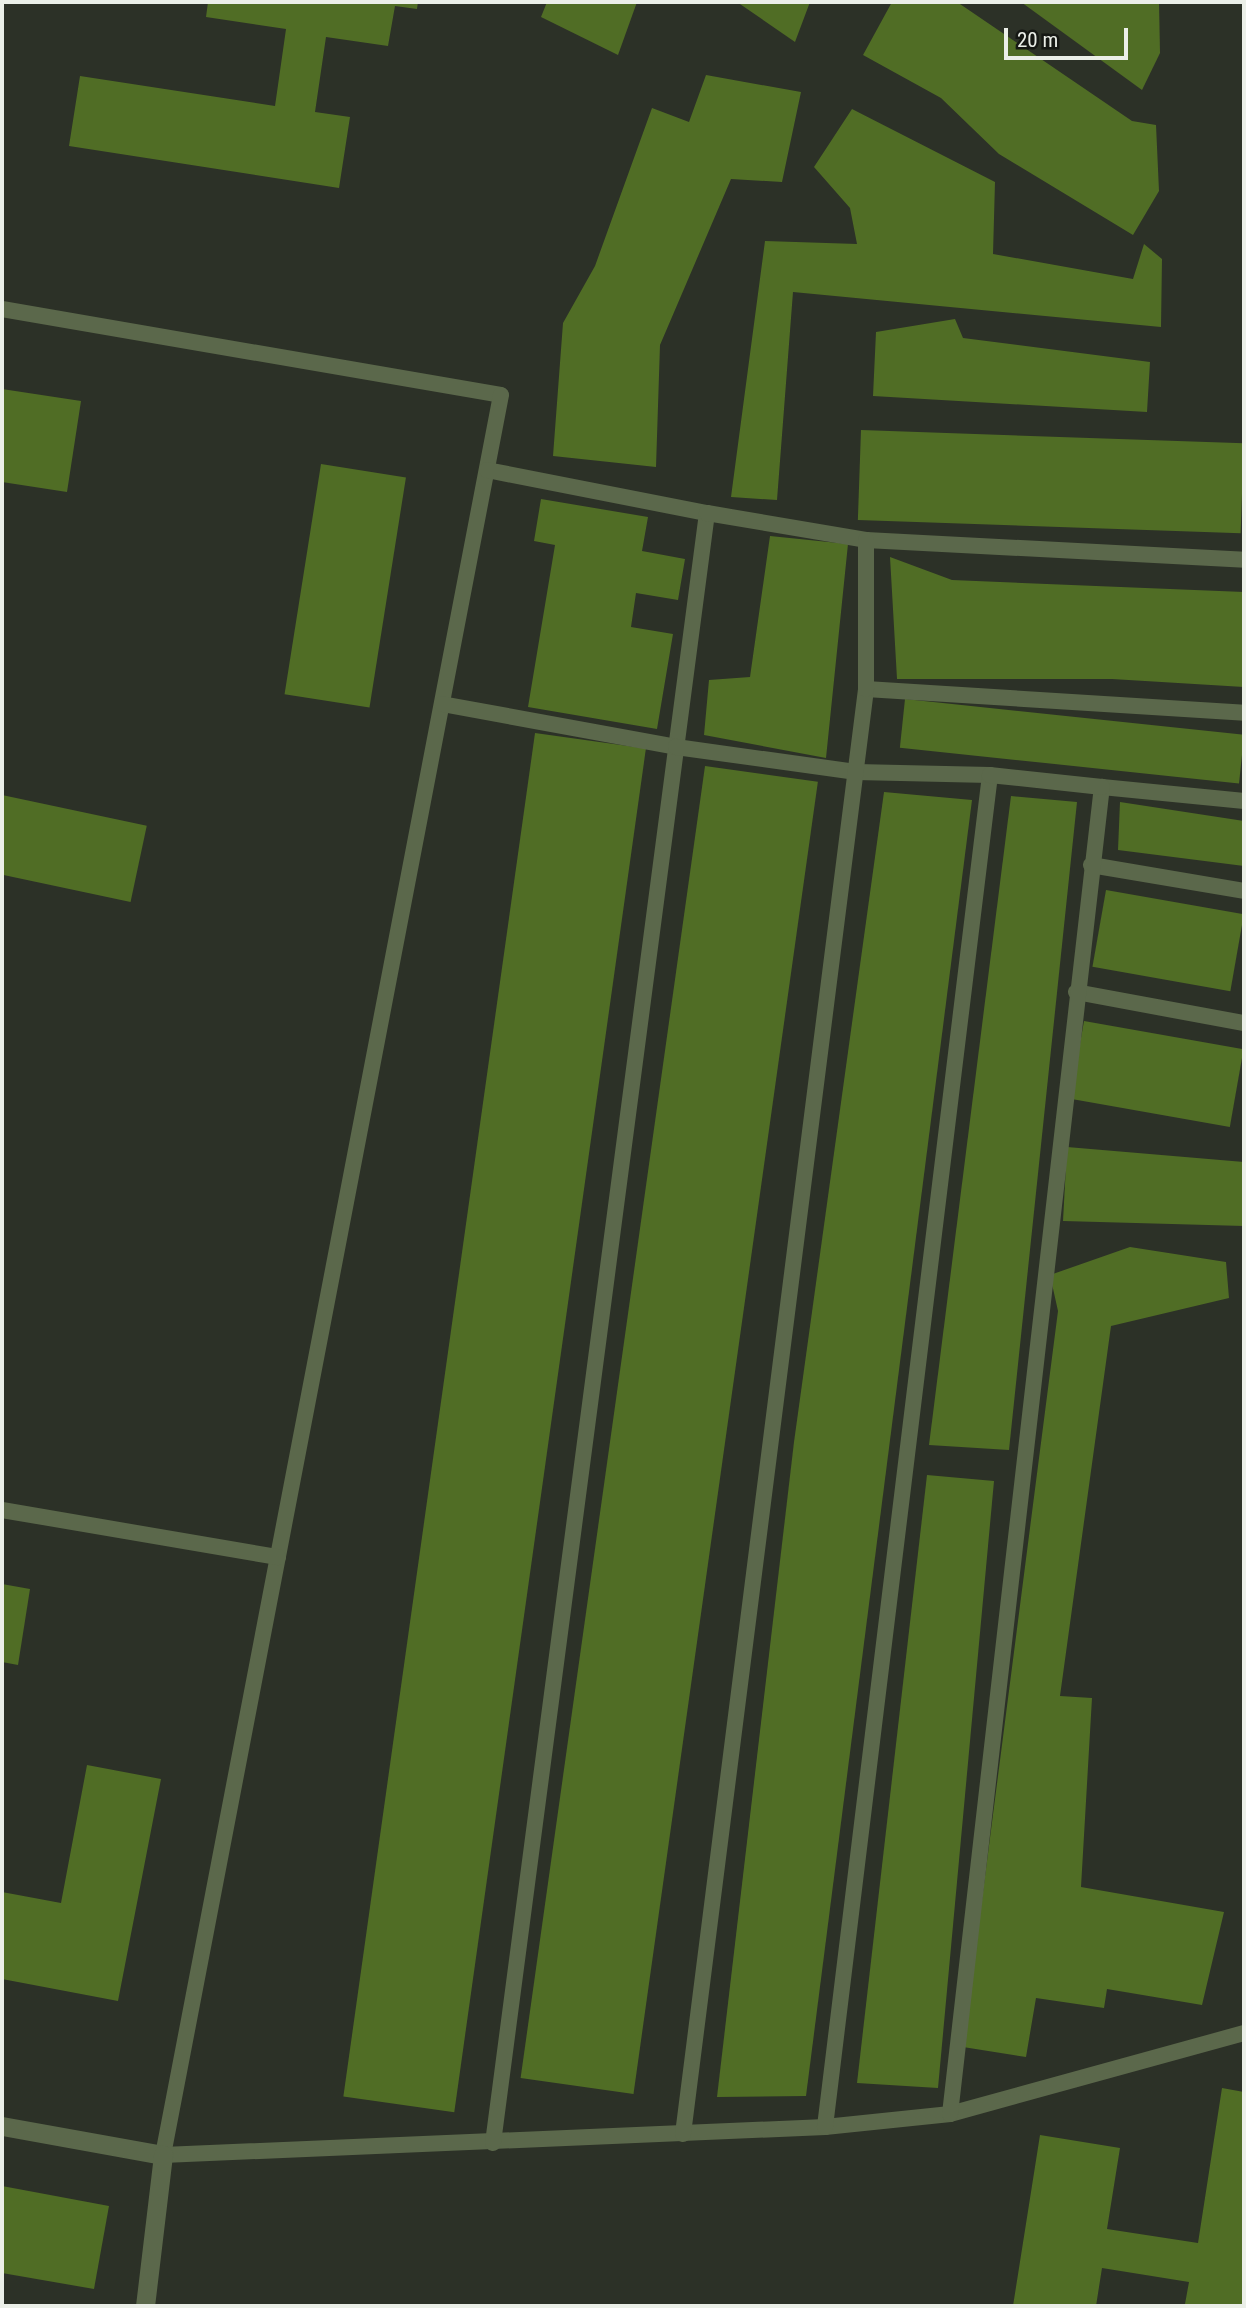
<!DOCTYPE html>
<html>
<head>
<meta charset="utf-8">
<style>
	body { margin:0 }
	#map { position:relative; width:1246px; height:2308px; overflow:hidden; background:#2c3127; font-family:"Roboto Condensed",sans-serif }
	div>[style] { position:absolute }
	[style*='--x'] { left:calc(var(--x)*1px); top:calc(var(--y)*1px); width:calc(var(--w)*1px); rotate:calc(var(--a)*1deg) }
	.building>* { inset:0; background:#506d25; transform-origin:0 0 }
	.service>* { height:16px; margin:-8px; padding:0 8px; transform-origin:8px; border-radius:8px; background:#5b684b }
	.minor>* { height:19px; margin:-9.5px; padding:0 9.5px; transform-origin:9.5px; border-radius:9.5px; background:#5b684b }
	span { translate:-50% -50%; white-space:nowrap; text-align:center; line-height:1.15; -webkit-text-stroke:5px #161814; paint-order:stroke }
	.frame { position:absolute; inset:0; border:4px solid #ebefe8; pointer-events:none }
	.scale { position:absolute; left:1004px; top:28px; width:124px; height:32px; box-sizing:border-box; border:4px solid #ebefe8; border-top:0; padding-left:9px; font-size:21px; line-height:24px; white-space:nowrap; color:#ebefe8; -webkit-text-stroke:5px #161814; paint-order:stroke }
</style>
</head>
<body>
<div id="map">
	<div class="building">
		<div style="clip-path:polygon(208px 2px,418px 2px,417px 9px,395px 6px,388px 46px,326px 37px,315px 112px,350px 117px,339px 188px,69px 146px,80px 76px,275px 106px,286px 29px,206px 17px)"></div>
		<div style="clip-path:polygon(547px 2px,637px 2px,618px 55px,541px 17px)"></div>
		<div style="clip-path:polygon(737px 2px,810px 2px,795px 42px)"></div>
		<div style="clip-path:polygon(892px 2px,957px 2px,1132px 121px,1156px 125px,1159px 191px,1133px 235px,999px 154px,941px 98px,863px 55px)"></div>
		<div style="clip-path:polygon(1021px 2px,1159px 2px,1160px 53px,1142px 90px)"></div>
		<div style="clip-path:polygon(706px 75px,801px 92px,782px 182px,731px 179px,660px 345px,656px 467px,553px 456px,563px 323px,595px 266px,652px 108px,689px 122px)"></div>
		<div style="clip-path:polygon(852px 109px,995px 182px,993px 254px,1133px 279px,1144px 244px,1162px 259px,1161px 327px,793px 292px,777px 500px,731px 497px,765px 241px,857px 244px,850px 208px,814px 167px)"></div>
		<div style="clip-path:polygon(955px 319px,963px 338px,1150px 362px,1147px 412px,873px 396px,876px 332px)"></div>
		<div style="clip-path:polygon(2px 389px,81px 401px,67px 492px,2px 482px)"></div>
		<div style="left:861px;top:430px;width:383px;height:90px;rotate:2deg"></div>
		<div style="left:321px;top:464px;width:86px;height:233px;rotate:9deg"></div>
		<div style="clip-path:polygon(541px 499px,648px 517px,642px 551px,685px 559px,678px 600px,636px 593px,631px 627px,673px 634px,657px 729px,528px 707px,555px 545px,534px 541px)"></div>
		<div style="clip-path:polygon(770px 536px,848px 544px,826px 758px,704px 735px,709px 680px,750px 677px)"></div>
		<div style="clip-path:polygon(890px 557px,952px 580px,1244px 592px,1244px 687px,1112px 679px,897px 679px)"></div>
		<div style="left:905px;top:699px;width:341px;height:49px;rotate:6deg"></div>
		<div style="left:535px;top:733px;width:112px;height:1377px;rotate:8deg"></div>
		<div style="left:705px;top:766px;width:114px;height:1325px;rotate:8deg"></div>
		<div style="clip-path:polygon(884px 792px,972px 800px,806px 2096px,717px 2097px,794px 1442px)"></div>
		<div style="left:2px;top:795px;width:148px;height:78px;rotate:12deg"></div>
		<div style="clip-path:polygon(1011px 796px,1077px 802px,1009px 1450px,929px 1445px)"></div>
		<div style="clip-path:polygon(1120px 802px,1244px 821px,1244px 866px,1118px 850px)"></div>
		<div style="left:1106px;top:890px;width:140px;height:78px;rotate:10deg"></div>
		<div style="left:1084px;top:1021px;width:162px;height:79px;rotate:10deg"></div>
		<div style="clip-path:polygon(1067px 1147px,1244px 1162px,1244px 1226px,1063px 1221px)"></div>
		<div style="clip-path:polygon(1130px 1247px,1226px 1262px,1229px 1298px,1111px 1326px,1060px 1696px,1092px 1698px,1081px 1887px,1224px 1912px,1202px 2005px,1107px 1989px,1104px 2008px,1036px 1998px,1026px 2057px,963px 2047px,1058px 1311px,1050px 1275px)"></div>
		<div style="clip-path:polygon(927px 1475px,994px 1481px,938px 2088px,857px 2083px)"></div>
		<div style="clip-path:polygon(2px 1584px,30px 1589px,18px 1665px,2px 1662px)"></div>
		<div style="clip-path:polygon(87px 1765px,161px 1779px,118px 2001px,2px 1979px,2px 1892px,61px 1903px)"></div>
		<div style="clip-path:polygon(1222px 2088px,1244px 2092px,1244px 2306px,1185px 2304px,1189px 2282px,1102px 2268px,1096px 2306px,1013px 2306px,1040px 2135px,1120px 2148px,1107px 2229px,1198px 2243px)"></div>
		<div style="clip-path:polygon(2px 2186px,109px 2206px,94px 2289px,2px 2273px)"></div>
	</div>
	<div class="service">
		<div style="--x:2;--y:309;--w:506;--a:9.78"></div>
		<div style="--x:501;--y:395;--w:1792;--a:100.87"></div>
		<div style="--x:163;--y:2155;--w:663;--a:-2.42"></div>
		<div style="--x:825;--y:2127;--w:126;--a:-5.9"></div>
		<div style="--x:950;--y:2114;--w:305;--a:-15.4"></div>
		<div style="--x:487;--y:470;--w:224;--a:11.1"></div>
		<div style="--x:707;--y:513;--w:1644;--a:97.48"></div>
		<div style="--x:707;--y:513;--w:161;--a:9.6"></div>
		<div style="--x:866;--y:540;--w:379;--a:3"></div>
		<div style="--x:866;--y:689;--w:379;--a:3.6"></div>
		<div style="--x:442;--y:704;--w:238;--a:10.4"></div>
		<div style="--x:676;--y:747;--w:182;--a:7.9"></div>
		<div style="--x:856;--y:772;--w:134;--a:1.3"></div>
		<div style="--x:990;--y:775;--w:1362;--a:96.96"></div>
		<div style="--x:1102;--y:787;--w:143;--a:5.6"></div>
		<div style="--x:1091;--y:865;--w:155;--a:9.6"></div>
		<div style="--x:1076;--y:992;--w:171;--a:10.5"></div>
		<div style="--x:2;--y:1510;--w:280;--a:9.7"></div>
		<div style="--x:950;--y:2114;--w:1336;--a:-83.47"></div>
		<div style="--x:1102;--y:787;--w:113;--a:-173.9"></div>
		<div style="--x:683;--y:2134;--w:1457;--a:-82.78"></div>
		<div style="--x:866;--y:689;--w:149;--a:-90"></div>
	</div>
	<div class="minor">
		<div style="--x:2;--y:2126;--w:164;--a:10.2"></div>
		<div style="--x:163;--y:2155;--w:152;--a:96.8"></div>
	</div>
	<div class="frame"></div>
	<div class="scale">20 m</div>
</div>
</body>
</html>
